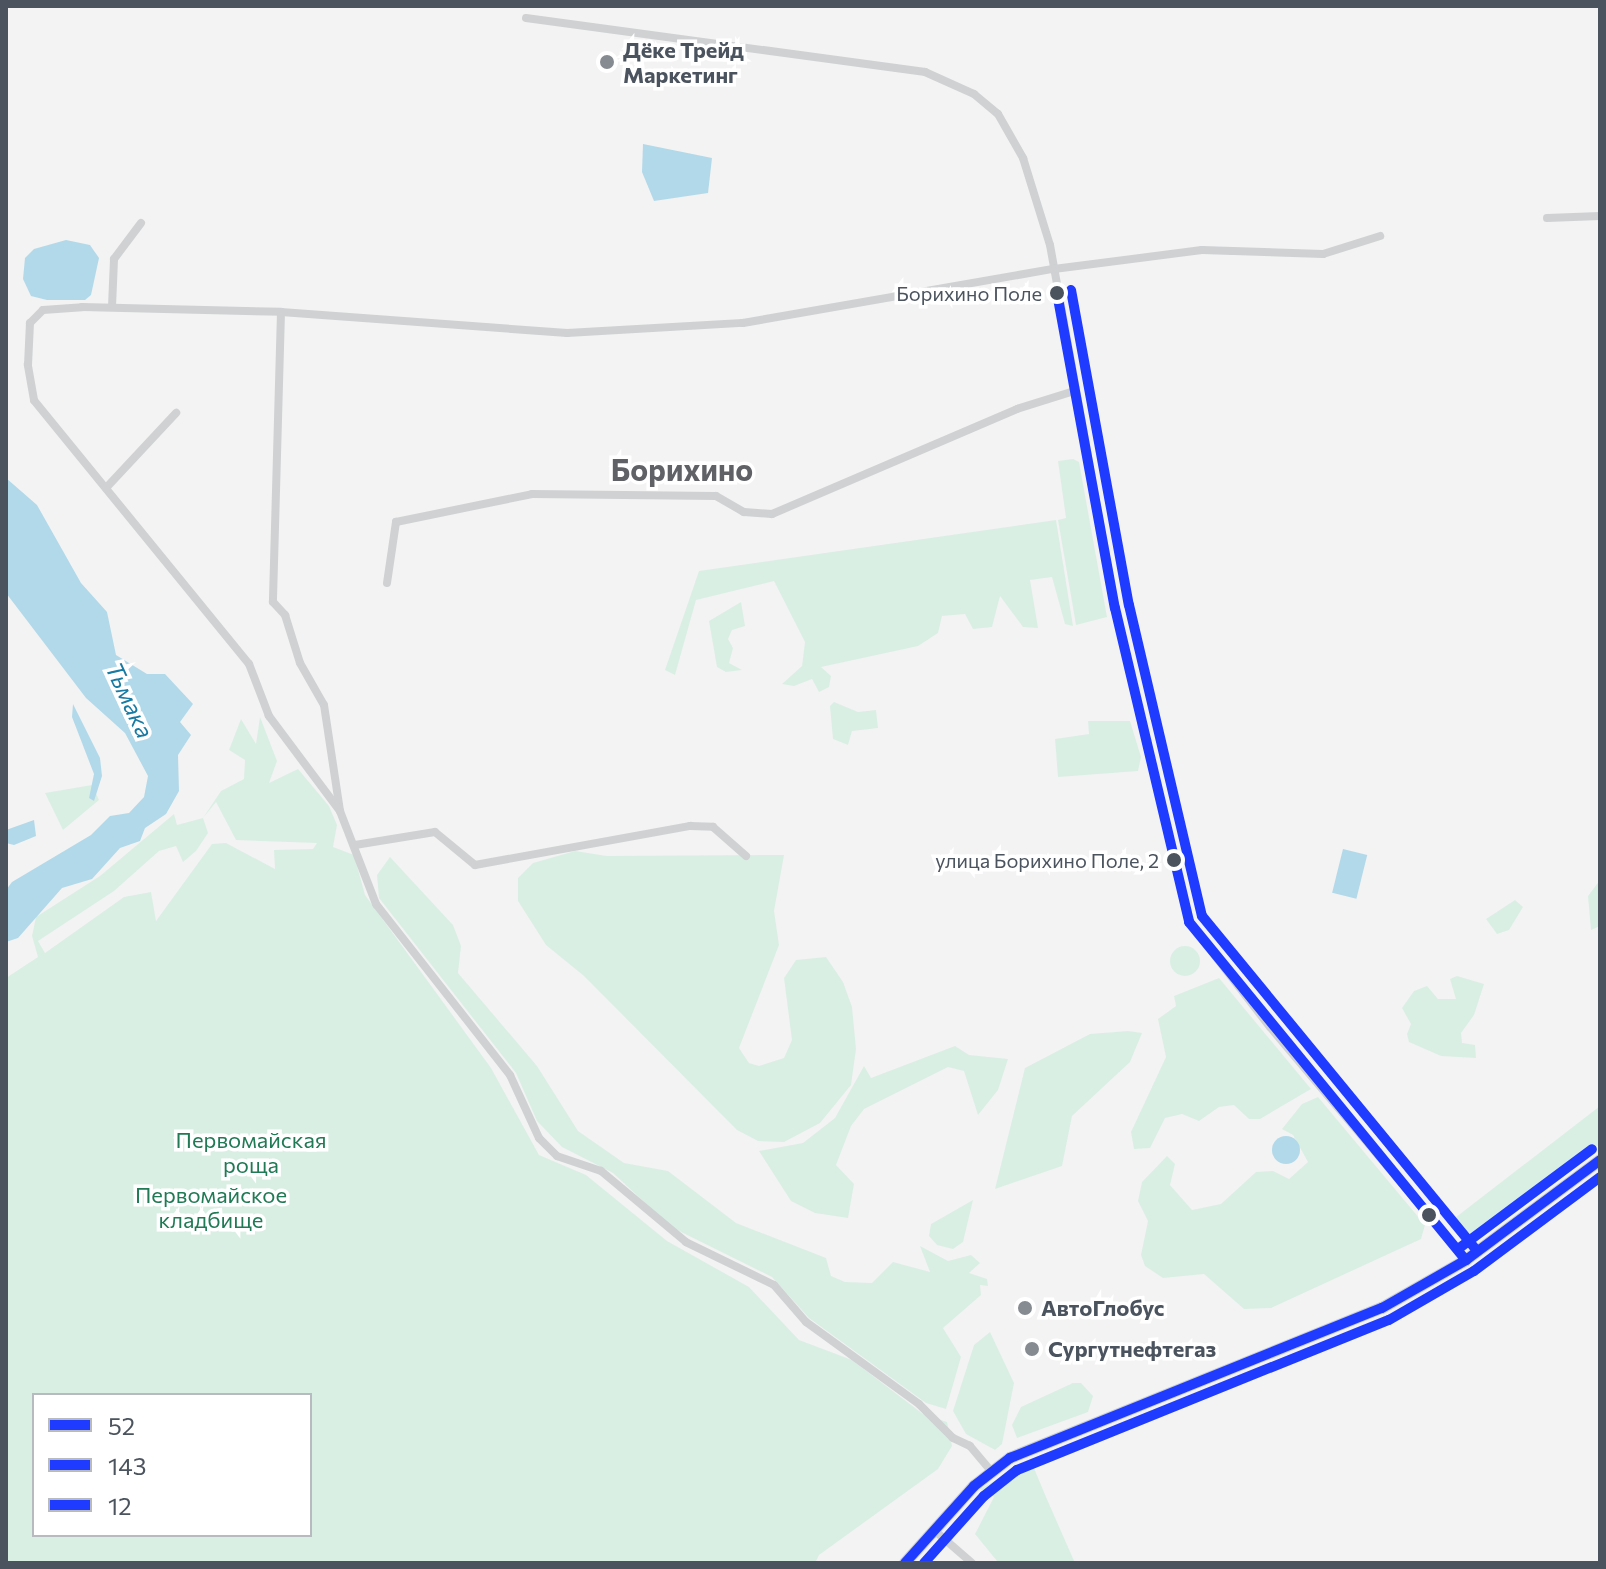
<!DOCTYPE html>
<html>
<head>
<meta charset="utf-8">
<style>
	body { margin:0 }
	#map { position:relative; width:1606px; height:1569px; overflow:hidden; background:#f3f3f3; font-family:Commissioner,sans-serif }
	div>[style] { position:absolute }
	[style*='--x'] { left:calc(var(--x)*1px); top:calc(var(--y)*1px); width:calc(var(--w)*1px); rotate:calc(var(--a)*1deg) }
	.green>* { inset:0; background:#daefe4 }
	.round { border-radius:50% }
	.water>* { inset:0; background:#b2d9e9; transform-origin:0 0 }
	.street>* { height:8px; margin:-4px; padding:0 4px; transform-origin:4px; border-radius:4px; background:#cfd1d3 }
	.primary>* { height:12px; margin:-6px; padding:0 6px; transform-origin:6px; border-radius:6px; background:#cbced0 }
	.bus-1>* { height:10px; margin:-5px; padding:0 5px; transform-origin:5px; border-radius:5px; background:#1f3bff }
	.bus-2>* { height:10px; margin:-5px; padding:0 5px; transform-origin:5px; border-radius:5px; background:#1f3bff }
	.bus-3>* { height:10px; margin:-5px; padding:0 5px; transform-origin:5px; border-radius:5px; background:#1f3bff }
	.dots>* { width:22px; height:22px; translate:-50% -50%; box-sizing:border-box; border:4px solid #fff; border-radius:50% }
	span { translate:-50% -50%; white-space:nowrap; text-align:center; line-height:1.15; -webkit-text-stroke:7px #fff; paint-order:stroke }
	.bus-label { font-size:20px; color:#4b535e }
	.right { translate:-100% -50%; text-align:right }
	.poi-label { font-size:22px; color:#4b535e; font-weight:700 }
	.left { translate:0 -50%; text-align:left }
	.park-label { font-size:22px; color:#207a55 }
	.water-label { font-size:24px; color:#197aa2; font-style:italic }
	.district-label { font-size:30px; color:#5f6166; font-weight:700 }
	.frame { position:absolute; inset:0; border:8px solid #4b535e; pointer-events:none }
	.legend { position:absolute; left:32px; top:1393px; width:280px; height:144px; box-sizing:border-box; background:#fff; border:2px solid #b7babf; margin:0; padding:10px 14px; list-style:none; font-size:24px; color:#4b535e }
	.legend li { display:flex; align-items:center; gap:16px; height:40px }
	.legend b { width:40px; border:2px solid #b7babf }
</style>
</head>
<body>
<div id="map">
	<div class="green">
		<div style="clip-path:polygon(1073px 459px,1079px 462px,1107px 617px,1076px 625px,1058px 520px,1066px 518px,1058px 461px)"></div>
		<div style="clip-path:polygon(1056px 520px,1073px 626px,1065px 624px,1052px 577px,1030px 580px,1038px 628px,1023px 627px,1000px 596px,992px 627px,973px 629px,965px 614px,942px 616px,938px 633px,918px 646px,821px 667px,831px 676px,829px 687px,819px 692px,812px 679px,794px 686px,782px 684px,802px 666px,805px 642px,774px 581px,696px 600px,675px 675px,665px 670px,699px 571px)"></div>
		<div style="clip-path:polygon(741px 602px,745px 626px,732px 630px,728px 639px,733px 648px,729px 663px,742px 670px,726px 672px,717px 667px,709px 621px)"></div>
		<div style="clip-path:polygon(834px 702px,858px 712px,876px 710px,878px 728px,852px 731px,848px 745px,833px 739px,830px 706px)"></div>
		<div style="clip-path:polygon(evenodd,260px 717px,277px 761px,269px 783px,298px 769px,329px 806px,337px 825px,333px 847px,354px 855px,365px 895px,491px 1068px,539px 1155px,586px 1175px,667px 1241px,749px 1287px,799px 1340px,852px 1360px,923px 1414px,947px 1422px,952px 1446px,938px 1469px,819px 1555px,815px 1563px,6px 1563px,6px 978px,38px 957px,32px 936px,36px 917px,100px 876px,174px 814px,177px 825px,203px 818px,221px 791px,244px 779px,245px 760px,229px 750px,241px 719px,256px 744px,260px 717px,216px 802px,236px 840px,317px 843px,313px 849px,274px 850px,275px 869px,226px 843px,212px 844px,156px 921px,151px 892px,124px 897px,45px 953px,38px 941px,114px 891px,159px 851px,176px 846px,183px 862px,196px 851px,208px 833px,203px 818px,216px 802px,260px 717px,34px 1395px,310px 1395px,310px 1535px,34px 1535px,34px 1395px)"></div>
		<div style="clip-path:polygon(1088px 721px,1130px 721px,1141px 757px,1138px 771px,1058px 777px,1055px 739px,1089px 734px)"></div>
		<div style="clip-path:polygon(92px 785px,99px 800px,63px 830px,45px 793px)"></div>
		<div style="clip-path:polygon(575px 851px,607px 856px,784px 855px,774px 911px,779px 945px,739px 1048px,749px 1063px,759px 1066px,784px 1058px,792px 1040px,784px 978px,796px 960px,826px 957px,843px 982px,852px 1007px,856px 1049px,851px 1085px,820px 1123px,784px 1142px,758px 1141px,737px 1130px,584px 976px,546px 945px,518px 901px,518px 878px,533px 863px)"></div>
		<div style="clip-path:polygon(390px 857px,453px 925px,461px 946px,458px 973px,537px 1066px,578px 1131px,624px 1163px,668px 1171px,736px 1223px,826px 1258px,831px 1276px,845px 1282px,872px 1283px,893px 1262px,930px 1272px,920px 1246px,948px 1261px,971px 1255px,980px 1263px,969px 1273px,987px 1279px,988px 1286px,980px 1285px,981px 1295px,943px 1328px,961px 1357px,946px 1409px,926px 1403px,809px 1318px,772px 1277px,671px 1227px,613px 1173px,562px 1147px,537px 1121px,516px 1073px,379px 898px,377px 875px)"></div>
		<div style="clip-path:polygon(1600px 880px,1600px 926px,1591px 930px,1588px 896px)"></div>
		<div style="clip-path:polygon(1515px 900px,1523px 907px,1509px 930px,1497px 934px,1486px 919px)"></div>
		<div class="round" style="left:1170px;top:946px;width:30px;height:30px"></div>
		<div style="clip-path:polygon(1457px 976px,1484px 984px,1474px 1015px,1461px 1033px,1462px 1043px,1475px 1045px,1476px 1058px,1441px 1056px,1409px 1042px,1407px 1034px,1411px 1024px,1402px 1008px,1414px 991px,1427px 986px,1438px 999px,1456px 999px,1450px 979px)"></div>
		<div style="clip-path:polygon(1219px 978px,1311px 1089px,1260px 1119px,1249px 1119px,1234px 1105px,1219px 1107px,1199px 1121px,1182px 1114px,1165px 1118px,1150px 1148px,1134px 1149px,1131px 1132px,1166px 1057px,1158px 1019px,1176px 1006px,1174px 996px)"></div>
		<div style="clip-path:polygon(1128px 1031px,1142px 1033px,1130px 1062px,1072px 1116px,1062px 1166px,995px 1189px,1025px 1068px,1090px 1034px)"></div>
		<div style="clip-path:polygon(955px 1046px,969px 1055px,1008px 1059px,998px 1090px,978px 1115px,964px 1071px,948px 1067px,864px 1109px,851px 1126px,836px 1165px,854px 1184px,848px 1218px,815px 1213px,791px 1201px,759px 1151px,803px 1143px,835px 1118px,864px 1066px,871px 1078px)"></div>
		<div style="clip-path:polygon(1318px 1097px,1425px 1225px,1421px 1239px,1271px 1308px,1244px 1309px,1204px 1274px,1163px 1278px,1145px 1266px,1141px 1255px,1148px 1221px,1138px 1201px,1142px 1182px,1167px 1156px,1175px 1164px,1170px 1185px,1192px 1210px,1221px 1204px,1256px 1172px,1273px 1171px,1289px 1179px,1308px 1162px,1293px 1135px,1282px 1129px,1302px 1104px)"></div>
		<div style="clip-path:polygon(1600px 1106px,1600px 1144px,1471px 1236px,1457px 1232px,1451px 1221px)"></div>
		<div style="clip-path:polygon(973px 1200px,963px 1242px,953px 1249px,937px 1245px,929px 1236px,931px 1224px)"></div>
		<div style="clip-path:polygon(990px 1332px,1014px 1383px,1002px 1444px,995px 1450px,966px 1434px,953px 1411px,974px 1345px)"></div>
		<div style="clip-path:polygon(1073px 1383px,1081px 1383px,1093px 1396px,1088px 1412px,1017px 1438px,1012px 1425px,1021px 1407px)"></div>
		<div style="clip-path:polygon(1031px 1461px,1046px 1497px,1075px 1563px,997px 1561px,975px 1534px,994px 1497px,980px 1489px)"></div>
	</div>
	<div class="water">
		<div style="clip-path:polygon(643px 144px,712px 158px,708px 193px,654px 201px,642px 172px)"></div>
		<div style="clip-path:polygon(66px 240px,90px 245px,99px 258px,91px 295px,85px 300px,47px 300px,31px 296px,23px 279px,25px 258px,34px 249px)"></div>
		<div style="clip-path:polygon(6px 478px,37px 505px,81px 583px,107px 612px,116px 655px,147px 674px,165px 674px,193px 704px,180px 722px,191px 735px,178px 755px,179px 791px,166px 814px,145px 828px,140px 841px,120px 848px,92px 879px,62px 888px,18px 938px,6px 942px,6px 890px,12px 882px,91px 835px,110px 816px,129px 813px,144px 797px,148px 776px,125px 733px,86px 698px,6px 593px)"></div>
		<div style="clip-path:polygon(73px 704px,100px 758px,102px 776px,94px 801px,89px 798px,94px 774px,72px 717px)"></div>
		<div style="clip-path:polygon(34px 820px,36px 836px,14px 845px,6px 843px,6px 830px)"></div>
		<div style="left:1343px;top:849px;width:25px;height:45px;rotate:14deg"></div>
		<div class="round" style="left:1272px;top:1136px;width:28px;height:28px"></div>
	</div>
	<div class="street">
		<div style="--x:526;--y:18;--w:403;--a:7.7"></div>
		<div style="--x:925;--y:72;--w:54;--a:24.2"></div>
		<div style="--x:974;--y:94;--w:31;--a:40"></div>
		<div style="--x:998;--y:114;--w:51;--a:60.4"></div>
		<div style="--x:1023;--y:158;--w:91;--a:72.8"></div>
		<div style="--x:1050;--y:245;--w:369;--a:79.8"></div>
		<div style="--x:1115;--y:608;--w:323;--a:76.7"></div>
		<div style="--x:1189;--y:922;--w:133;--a:52.4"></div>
		<div style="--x:1270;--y:1027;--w:304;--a:49.9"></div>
		<div style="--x:1547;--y:218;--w:53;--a:-2.2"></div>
		<div style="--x:112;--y:307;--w:48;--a:-87.6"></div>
		<div style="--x:114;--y:259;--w:45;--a:-53.1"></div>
		<div style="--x:281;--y:312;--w:290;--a:91.6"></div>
		<div style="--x:273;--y:602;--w:18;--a:47"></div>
		<div style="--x:285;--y:615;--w:50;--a:72.6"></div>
		<div style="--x:300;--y:663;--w:48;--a:60.3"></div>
		<div style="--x:324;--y:705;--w:107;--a:81.4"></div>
		<div style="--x:106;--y:488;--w:103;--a:-47"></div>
		<div style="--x:387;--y:583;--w:62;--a:-81.6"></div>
		<div style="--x:396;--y:522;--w:139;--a:-11.6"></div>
		<div style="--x:532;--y:494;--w:184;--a:0.6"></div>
		<div style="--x:716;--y:496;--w:32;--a:30"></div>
		<div style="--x:744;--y:512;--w:28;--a:4"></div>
		<div style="--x:772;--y:514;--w:267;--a:-23.2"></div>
		<div style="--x:1017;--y:409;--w:60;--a:-17.5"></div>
		<div style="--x:355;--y:845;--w:81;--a:-9.2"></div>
		<div style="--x:435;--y:832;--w:52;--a:39.5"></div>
		<div style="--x:475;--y:865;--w:219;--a:-10.3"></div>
		<div style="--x:690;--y:826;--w:23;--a:2"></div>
		<div style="--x:713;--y:827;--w:44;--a:41.3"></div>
		<div style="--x:991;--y:1471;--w:33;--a:-130"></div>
		<div style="--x:970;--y:1446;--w:19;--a:-155"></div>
		<div style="--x:953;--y:1438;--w:48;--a:-135"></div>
		<div style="--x:919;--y:1404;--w:140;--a:-144"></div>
		<div style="--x:806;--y:1322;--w:49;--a:-130.9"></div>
		<div style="--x:774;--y:1285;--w:98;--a:-154"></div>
		<div style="--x:686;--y:1242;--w:111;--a:-140.1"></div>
		<div style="--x:601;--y:1171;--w:46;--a:-161.2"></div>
		<div style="--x:557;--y:1156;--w:25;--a:-135"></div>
		<div style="--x:539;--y:1138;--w:69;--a:-114.7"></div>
		<div style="--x:510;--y:1075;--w:217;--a:-128.1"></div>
		<div style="--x:376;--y:904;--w:100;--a:-111.2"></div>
		<div style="--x:340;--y:811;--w:119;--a:-126.8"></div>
		<div style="--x:269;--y:716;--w:56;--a:-111"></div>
		<div style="--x:249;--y:664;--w:340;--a:-129.2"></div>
		<div style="--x:34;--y:400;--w:36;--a:-100"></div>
		<div style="--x:28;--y:365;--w:42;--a:-87.3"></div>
		<div style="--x:30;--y:323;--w:18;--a:-45"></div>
		<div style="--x:43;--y:310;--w:39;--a:-4"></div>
		<div style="--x:82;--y:307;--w:199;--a:1.4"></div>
		<div style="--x:281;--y:312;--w:287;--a:4.2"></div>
		<div style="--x:567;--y:333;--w:176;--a:-3.3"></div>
		<div style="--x:743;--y:323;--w:316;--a:-9.9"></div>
		<div style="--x:1054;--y:269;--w:149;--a:-7.3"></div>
		<div style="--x:1202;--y:250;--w:121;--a:1.9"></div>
		<div style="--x:1323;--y:254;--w:60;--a:-17.5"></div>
		<div style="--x:934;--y:1530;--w:50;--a:41"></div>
	</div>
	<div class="primary">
		<div style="--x:905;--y:1563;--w:103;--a:-48.1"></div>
		<div style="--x:974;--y:1486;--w:46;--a:-37.9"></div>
		<div style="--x:1010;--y:1458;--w:401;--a:-22"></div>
		<div style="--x:1382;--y:1308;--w:97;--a:-29.7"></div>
		<div style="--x:1466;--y:1260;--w:167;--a:-36.7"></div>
	</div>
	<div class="bus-1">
		<div style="--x:1057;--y:293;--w:320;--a:79.6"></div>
		<div style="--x:1115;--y:608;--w:323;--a:76.7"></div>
		<div style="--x:1189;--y:922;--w:437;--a:50.7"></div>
		<div style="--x:905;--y:1563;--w:103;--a:-48.1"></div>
		<div style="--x:974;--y:1486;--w:46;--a:-37.9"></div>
		<div style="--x:1010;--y:1458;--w:401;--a:-22"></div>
		<div style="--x:1382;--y:1308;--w:97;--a:-29.7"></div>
		<div style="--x:1466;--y:1260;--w:167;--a:-36.7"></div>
	</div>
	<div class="bus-2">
		<div style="--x:924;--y:1563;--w:90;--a:-48.2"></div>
		<div style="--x:984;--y:1496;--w:42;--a:-38.2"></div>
		<div style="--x:1017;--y:1470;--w:401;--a:-22"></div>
		<div style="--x:1389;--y:1320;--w:98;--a:-30"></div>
		<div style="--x:1474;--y:1271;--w:157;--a:-36.7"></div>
	</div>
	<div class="bus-3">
		<div style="--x:1071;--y:290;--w:320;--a:79.6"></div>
		<div style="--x:1129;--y:605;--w:319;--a:76.8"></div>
		<div style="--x:1202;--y:916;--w:433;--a:50.6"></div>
		<div style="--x:1458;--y:1249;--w:167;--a:-36.7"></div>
	</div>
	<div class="dots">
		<div style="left:607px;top:62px;background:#868b92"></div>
		<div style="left:1057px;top:293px;background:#4b535e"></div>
		<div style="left:1174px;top:860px;background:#4b535e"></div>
		<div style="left:1429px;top:1215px;background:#4b535e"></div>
		<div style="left:1025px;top:1308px;background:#868b92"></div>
		<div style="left:1032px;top:1349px;background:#868b92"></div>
	</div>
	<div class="bus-label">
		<span class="right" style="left:1042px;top:293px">Борихино Поле</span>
		<span class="right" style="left:1159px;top:860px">улица Борихино Поле, 2</span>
	</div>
	<div class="poi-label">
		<span class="left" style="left:623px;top:62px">Дёке Трейд<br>Маркетинг</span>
		<span class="left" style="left:1041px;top:1308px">АвтоГлобус</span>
		<span class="left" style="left:1048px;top:1349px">Сургутнефтегаз</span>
	</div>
	<div class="park-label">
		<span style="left:251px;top:1152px">Первомайская<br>роща</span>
		<span style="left:211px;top:1207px">Первомайское<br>кладбище</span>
	</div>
	<div class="water-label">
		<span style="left:130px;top:700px;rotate:65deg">Тьмака</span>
	</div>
	<div class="district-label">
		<span style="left:682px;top:469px">Борихино</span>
	</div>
	<div class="frame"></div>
	<ul class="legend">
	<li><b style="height:10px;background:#1f3bff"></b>52</li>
	<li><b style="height:10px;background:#1f3bff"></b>143</li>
	<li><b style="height:10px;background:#1f3bff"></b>12</li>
	</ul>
</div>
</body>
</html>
